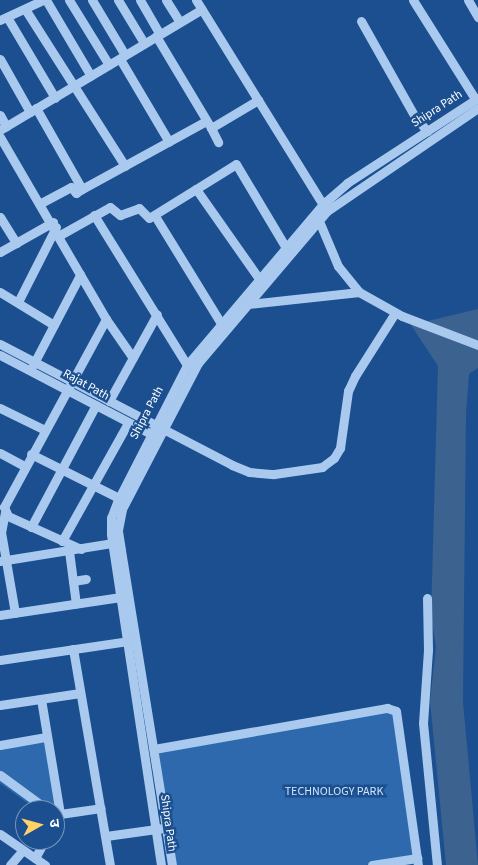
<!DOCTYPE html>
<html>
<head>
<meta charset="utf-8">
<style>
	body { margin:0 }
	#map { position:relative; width:478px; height:865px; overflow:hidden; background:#1b4f8f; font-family:"Source Sans 3","Noto Sans Devanagari",sans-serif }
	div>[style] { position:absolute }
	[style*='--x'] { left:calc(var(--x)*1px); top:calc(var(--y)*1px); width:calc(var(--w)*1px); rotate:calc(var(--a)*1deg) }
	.green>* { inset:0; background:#2e69ad }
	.water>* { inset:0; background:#3c6290 }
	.minor>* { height:9px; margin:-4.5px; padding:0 4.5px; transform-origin:4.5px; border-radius:4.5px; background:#a9c9ee }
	span { translate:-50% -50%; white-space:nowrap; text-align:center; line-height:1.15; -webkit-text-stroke:5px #1b4f8f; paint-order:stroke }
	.street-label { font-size:12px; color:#fff }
	.park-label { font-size:12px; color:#cfe3fa }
	.north { position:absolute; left:15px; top:800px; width:50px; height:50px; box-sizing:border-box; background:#1b4f8f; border:1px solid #7695bc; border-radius:50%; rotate:83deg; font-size:14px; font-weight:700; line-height:20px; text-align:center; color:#fff }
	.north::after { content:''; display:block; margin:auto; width:18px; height:22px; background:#ffd166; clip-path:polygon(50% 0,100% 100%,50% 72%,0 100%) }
</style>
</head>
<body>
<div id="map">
	<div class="green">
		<div style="clip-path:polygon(396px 711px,417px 858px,366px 865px,172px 865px,154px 749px)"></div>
		<div style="clip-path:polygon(46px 737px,60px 814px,55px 822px,55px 810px,37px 810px,0 783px,0 745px)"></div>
	</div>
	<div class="water">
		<div style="clip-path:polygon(478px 309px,478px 368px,469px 374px,466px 414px,463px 702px,478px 865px,446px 865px,430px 701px,436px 647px,431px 616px,438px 366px,411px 325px)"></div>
	</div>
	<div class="minor">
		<div style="--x:46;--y:0;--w:88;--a:59.4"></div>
		<div style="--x:69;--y:0;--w:76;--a:58.4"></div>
		<div style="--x:92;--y:0;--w:64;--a:59"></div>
		<div style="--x:118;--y:0;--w:50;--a:58.8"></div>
		<div style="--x:140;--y:0;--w:39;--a:60"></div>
		<div style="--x:166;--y:0;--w:25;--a:58"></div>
		<div style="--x:196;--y:0;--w:245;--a:58.2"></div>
		<div style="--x:413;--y:0;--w:117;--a:57.9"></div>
		<div style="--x:468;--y:0;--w:20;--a:60"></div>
		<div style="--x:25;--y:9;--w:186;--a:57.5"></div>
		<div style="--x:7;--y:17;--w:94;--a:59.3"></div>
		<div style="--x:0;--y:20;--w:47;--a:-24.9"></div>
		<div style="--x:361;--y:21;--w:108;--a:60.6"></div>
		<div style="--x:414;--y:115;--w:21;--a:51"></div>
		<div style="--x:156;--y:36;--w:107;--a:59.1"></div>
		<div style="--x:211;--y:128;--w:55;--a:-30.8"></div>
		<div style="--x:0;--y:59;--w:61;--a:60.5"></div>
		<div style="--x:120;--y:59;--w:96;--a:59.4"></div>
		<div style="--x:36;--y:108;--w:93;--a:60.4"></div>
		<div style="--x:82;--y:189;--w:141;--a:-28.7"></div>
		<div style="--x:0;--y:115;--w:13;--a:61"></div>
		<div style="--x:211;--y:128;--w:16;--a:63"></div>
		<div style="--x:0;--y:130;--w:235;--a:-30.9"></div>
		<div style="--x:0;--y:137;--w:211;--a:59.8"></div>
		<div style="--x:106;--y:319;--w:47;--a:55.3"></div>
		<div style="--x:196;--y:189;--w:47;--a:-32"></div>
		<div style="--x:236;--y:164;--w:98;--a:59.2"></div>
		<div style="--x:41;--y:203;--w:34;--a:-28"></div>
		<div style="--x:71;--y:187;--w:8;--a:50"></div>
		<div style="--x:76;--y:193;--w:7;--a:-34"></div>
		<div style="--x:94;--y:215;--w:176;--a:58.2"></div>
		<div style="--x:155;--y:216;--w:128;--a:58.4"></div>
		<div style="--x:0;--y:217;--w:31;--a:58"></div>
		<div style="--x:319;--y:221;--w:49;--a:67.1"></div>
		<div style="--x:338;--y:266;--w:33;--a:51"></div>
		<div style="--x:359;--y:292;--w:49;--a:29.2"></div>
		<div style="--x:402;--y:316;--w:81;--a:20.9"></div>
		<div style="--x:60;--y:235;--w:57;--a:-29.2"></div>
		<div style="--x:110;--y:207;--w:13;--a:39"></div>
		<div style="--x:120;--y:215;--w:20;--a:-20"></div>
		<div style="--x:139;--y:208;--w:14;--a:45"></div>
		<div style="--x:149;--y:218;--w:55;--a:-31.7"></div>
		<div style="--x:196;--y:189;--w:111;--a:54.9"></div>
		<div style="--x:0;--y:252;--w:61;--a:-29.5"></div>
		<div style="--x:0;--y:292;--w:63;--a:31.4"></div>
		<div style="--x:18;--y:302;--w:84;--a:-63.1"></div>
		<div style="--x:248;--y:304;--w:112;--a:-6.2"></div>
		<div style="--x:0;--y:344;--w:262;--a:27.5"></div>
		<div style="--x:232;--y:465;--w:18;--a:22"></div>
		<div style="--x:249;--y:472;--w:25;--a:5"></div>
		<div style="--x:274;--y:474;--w:49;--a:-8.3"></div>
		<div style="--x:322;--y:467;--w:15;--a:-37"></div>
		<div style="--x:334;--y:458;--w:12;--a:-59"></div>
		<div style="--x:340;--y:448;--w:58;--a:-82"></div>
		<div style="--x:348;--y:391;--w:17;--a:-65"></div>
		<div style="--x:355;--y:376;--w:75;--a:-57.6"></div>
		<div style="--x:0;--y:355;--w:175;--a:27.6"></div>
		<div style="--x:33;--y:365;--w:102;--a:-62.4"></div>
		<div style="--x:109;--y:401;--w:99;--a:-61.1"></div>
		<div style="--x:0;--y:408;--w:50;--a:26.1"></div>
		<div style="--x:0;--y:453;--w:27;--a:28"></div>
		<div style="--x:31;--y:454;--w:98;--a:26.6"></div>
		<div style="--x:5;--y:512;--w:20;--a:101"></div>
		<div style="--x:1;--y:532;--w:82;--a:80.2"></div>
		<div style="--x:31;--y:527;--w:138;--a:-62"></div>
		<div style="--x:62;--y:541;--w:135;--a:-60.8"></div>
		<div style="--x:81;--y:549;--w:80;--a:-155.7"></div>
		<div style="--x:8;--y:516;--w:10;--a:-114"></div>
		<div style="--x:4;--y:507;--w:214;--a:-61.5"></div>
		<div style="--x:69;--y:551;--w:53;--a:82.5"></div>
		<div style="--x:0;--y:561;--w:113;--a:-9.1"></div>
		<div style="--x:73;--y:581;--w:13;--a:-9"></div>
		<div style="--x:427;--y:598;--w:52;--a:88.9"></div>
		<div style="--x:428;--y:650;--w:73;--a:93.9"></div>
		<div style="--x:423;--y:723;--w:143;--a:84.4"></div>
		<div style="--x:0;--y:615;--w:122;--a:-8.5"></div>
		<div style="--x:73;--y:649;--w:219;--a:80.3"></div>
		<div style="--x:0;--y:660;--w:129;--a:-8.4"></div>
		<div style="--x:41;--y:699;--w:117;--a:80.6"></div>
		<div style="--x:60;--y:814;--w:41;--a:-8.3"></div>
		<div style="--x:0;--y:705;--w:81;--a:-8.5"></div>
		<div style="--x:0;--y:745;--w:47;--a:-9.9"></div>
		<div style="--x:154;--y:749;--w:237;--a:-10"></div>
		<div style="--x:387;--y:708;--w:9;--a:18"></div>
		<div style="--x:396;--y:711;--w:156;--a:81.9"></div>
		<div style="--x:0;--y:775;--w:59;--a:36.1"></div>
		<div style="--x:0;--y:834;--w:55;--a:34.6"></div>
		<div style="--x:106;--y:836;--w:58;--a:-8"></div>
		<div style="--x:35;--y:858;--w:21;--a:-61"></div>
		<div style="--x:10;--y:865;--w:18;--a:-49"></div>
		<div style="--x:161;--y:865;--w:335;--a:-98.6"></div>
		<div style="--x:111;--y:534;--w:16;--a:-90"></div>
		<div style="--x:111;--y:518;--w:17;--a:-69"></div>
		<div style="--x:117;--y:502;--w:154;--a:-62.9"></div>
		<div style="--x:187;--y:365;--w:209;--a:-49.8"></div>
		<div style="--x:322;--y:205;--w:33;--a:-41"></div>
		<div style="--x:347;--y:183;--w:156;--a:-33"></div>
		<div style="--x:172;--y:865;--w:319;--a:-99.2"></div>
		<div style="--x:121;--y:550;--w:20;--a:-99"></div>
		<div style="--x:118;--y:530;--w:21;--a:-79"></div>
		<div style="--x:122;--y:509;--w:165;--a:-62.5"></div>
		<div style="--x:198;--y:363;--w:199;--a:-49.7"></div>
		<div style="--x:327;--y:211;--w:183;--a:-34.3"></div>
		<div style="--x:372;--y:865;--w:46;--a:-8.8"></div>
	</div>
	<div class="street-label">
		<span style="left:437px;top:109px;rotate:-33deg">Shipra Path</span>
		<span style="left:86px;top:385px;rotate:29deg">Rajat Path</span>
		<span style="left:147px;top:413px;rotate:-62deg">Shipra Path</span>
		<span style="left:168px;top:823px;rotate:82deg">Shipra Path</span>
	</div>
	<div class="park-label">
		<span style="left:334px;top:792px">TECHNOLOGY PARK</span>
	</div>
	<div class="north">उ</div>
</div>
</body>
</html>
